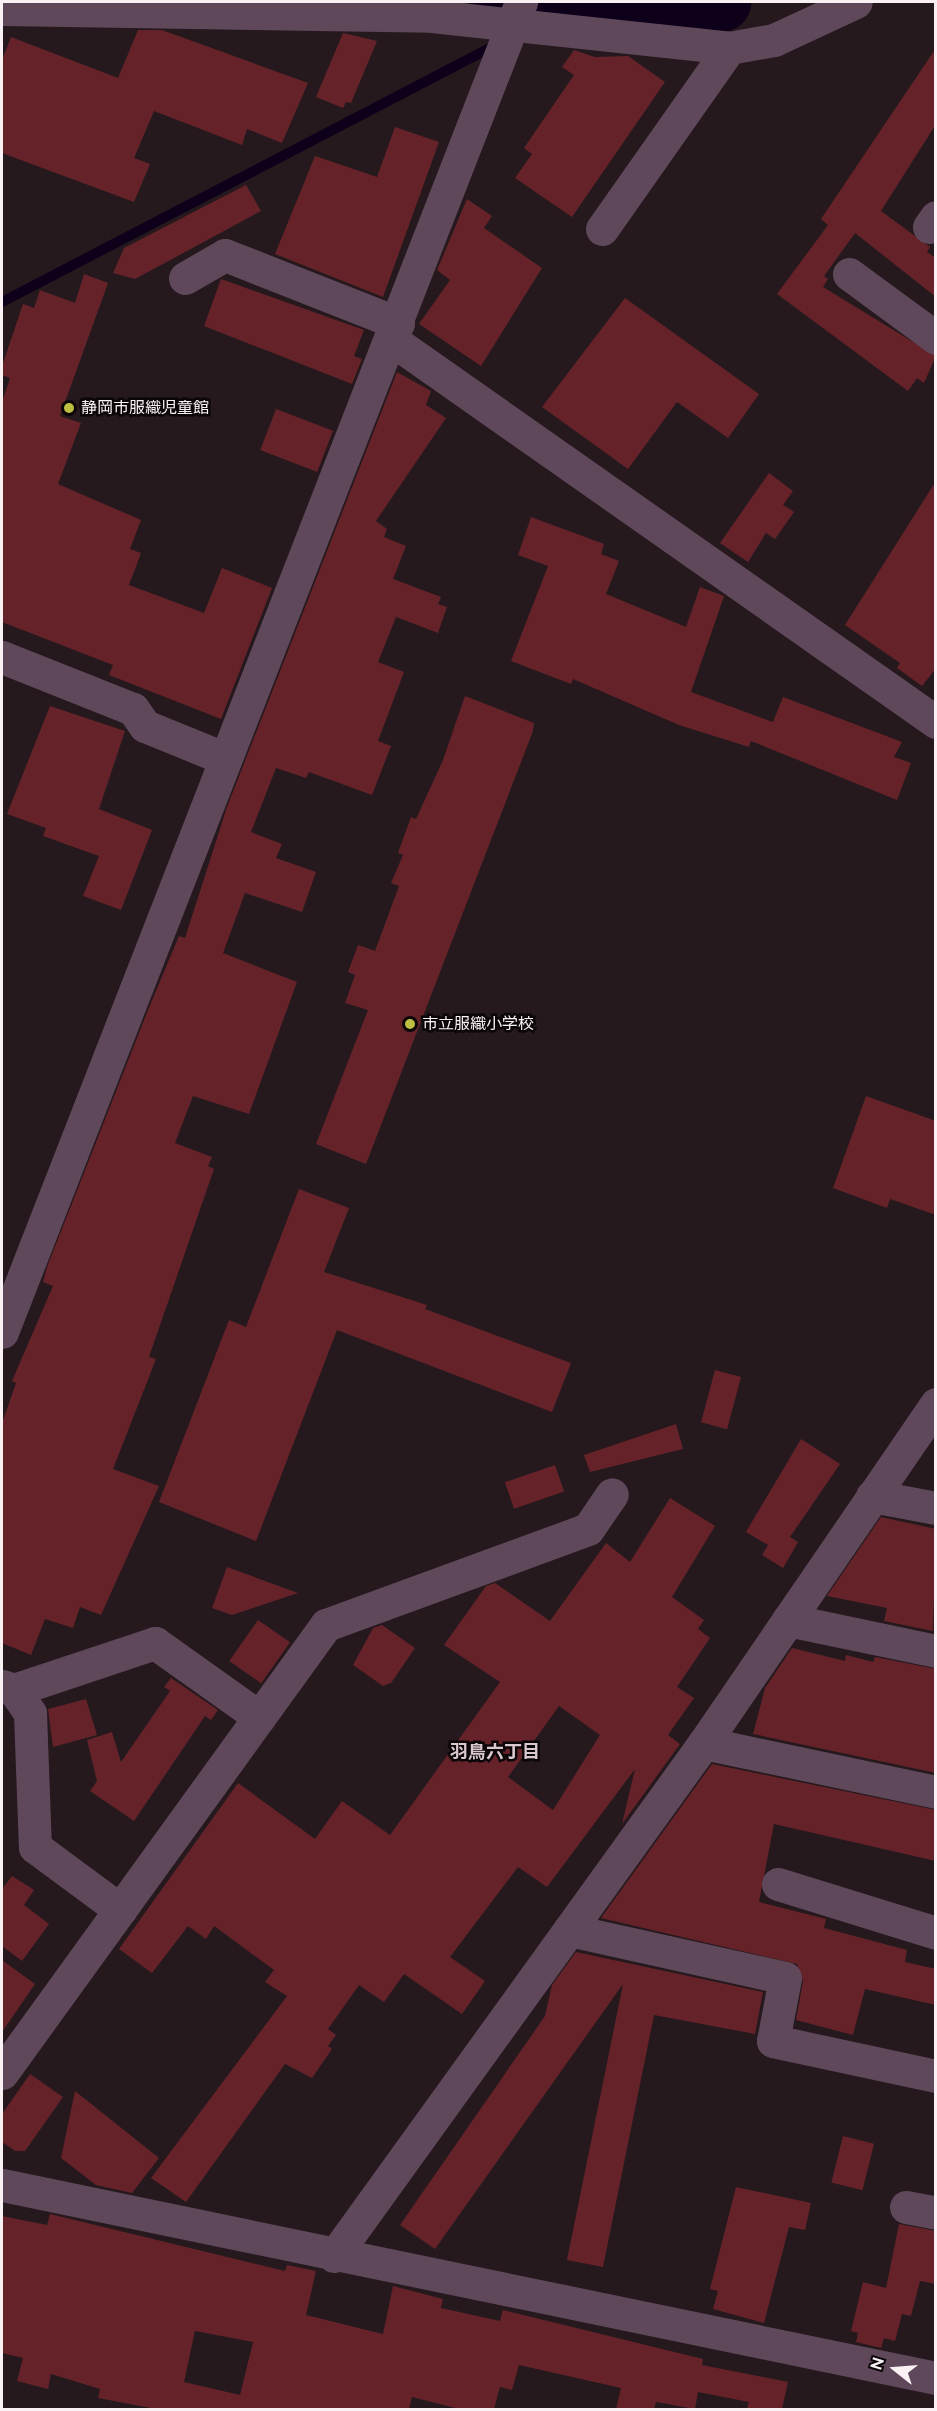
<!DOCTYPE html>
<html>
<head>
<meta charset="utf-8">
<style>
	body { margin:0 }
	#map { position:relative; width:937px; height:2411px; overflow:hidden; background:#25191e; font-family:Raleway,"Noto Sans JP",sans-serif }
	div>[style] { position:absolute }
	[style*='--x'] { left:calc(var(--x)*1px); top:calc(var(--y)*1px); width:calc(var(--w)*1px); rotate:calc(var(--a)*1deg) }
	.stream>* { height:10px; margin:-5px; padding:0 5px; transform-origin:5px; border-radius:5px; background:#0e001b }
	.river>* { height:60px; margin:-30px; padding:0 30px; transform-origin:30px; border-radius:30px; background:#0e001b }
	.building>* { inset:0; background:#652329; transform-origin:0 0 }
	.street>* { height:33px; margin:-16.5px; padding:0 16.5px; transform-origin:16.5px; border-radius:16.5px; background:#60485b }
	.dots>* { width:16px; height:16px; translate:-50% -50%; box-sizing:border-box; border:3px solid #0b0608; border-radius:50% }
	span { translate:-50% -50%; white-space:nowrap; text-align:center; line-height:1.15; -webkit-text-stroke:5px #0b0608; paint-order:stroke }
	.poi-label { font-size:16px; color:#f9f1f3 }
	.left { translate:0 -50%; text-align:left }
	.neighbourhood-label { font-size:18px; color:#d9c8ce; font-weight:700 }
	.frame { position:absolute; inset:0; border:3px solid #f9f1f3; pointer-events:none }
	.north { position:absolute; left:865px; top:2339px; width:60px; height:60px; -webkit-text-stroke:4px #0b0608; paint-order:stroke; rotate:287deg; font-size:16px; font-weight:700; line-height:24px; text-align:center; color:#f9f1f3 }
	.north::after { content:''; display:block; margin:auto; width:21px; height:27px; background:#f9f1f3; clip-path:polygon(50% 0,100% 100%,50% 72%,0 100%) }
</style>
</head>
<body>
<div id="map">
	<div class="stream">
		<div style="--x:474;--y:5;--w:89;--a:1.9"></div>
		<div style="--x:2;--y:302;--w:550;--a:-27.5"></div>
	</div>
	<div class="river">
		<div style="--x:563;--y:8;--w:104;--a:1.1"></div>
		<div style="--x:667;--y:10;--w:55;--a:-8.4"></div>
	</div>
	<div class="building">
		<div style="clip-path:polygon(138px 30px,162px 30px,308px 83px,282px 143px,247px 129px,242px 145px,154px 111px,134px 158px,150px 164px,134px 202px,2px 153px,2px 60px,11px 37px,118px 78px)"></div>
		<div style="clip-path:polygon(343px 33px,377px 41px,351px 103px,346px 102px,343px 108px,316px 97px)"></div>
		<div style="clip-path:polygon(936px 48px,936px 124px,881px 211px,930px 247px,927px 252px,936px 258px,936px 297px,855px 233px,824px 276px,828px 279px,823px 287px,936px 356px,924px 383px,917px 378px,908px 391px,777px 294px,828px 225px,821px 219px)"></div>
		<div style="clip-path:polygon(574px 50px,595px 57px,628px 56px,665px 82px,572px 217px,515px 178px,532px 154px,524px 148px,574px 75px,562px 67px)"></div>
		<div style="clip-path:polygon(395px 127px,439px 142px,383px 297px,275px 254px,315px 156px,377px 177px)"></div>
		<div style="clip-path:polygon(246px 185px,261px 211px,135px 279px,113px 273px,124px 248px)"></div>
		<div style="clip-path:polygon(467px 199px,492px 216px,484px 228px,542px 268px,481px 366px,419px 324px,450px 280px,437px 270px)"></div>
		<div style="clip-path:polygon(84px 274px,108px 283px,60px 416px,81px 423px,58px 484px,141px 520px,130px 549px,141px 553px,129px 585px,204px 613px,222px 568px,272px 588px,221px 719px,109px 675px,113px 665px,2px 622px,2px 402px,10px 378px,2px 375px,2px 366px,23px 304px,34px 308px,40px 290px,75px 303px)"></div>
		<div style="clip-path:polygon(221px 279px,364px 330px,354px 356px,362px 359px,352px 384px,204px 326px)"></div>
		<div style="clip-path:polygon(625px 298px,759px 394px,728px 438px,677px 402px,628px 469px,542px 407px)"></div>
		<div style="clip-path:polygon(397px 372px,431px 391px,426px 405px,446px 418px,376px 521px,387px 529px,384px 537px,406px 546px,393px 579px,441px 597px,438px 604px,447px 607px,438px 633px,396px 617px,378px 662px,404px 672px,378px 741px,391px 746px,372px 795px,309px 772px,306px 778px,276px 768px,251px 832px,282px 844px,276px 858px,316px 872px,302px 912px,245px 893px,223px 953px,297px 982px,249px 1114px,193px 1096px,175px 1143px,212px 1157px,208px 1166px,214px 1169px,149px 1357px,156px 1359px,113px 1469px,159px 1486px,101px 1615px,80px 1607px,73px 1628px,45px 1619px,31px 1655px,2px 1643px,2px 1423px,16px 1383px,12px 1381px,53px 1286px,43px 1282px,47px 1267px,148px 1010px,179px 936px,185px 938px,227px 807px)"></div>
		<div style="left:276px;top:409px;width:61px;height:44px;rotate:21deg"></div>
		<div style="clip-path:polygon(769px 473px,793px 491px,783px 505px,794px 512px,775px 539px,766px 533px,748px 562px,720px 543px)"></div>
		<div style="clip-path:polygon(936px 481px,936px 668px,922px 686px,897px 668px,900px 663px,845px 625px)"></div>
		<div style="clip-path:polygon(531px 517px,604px 544px,601px 554px,619px 561px,606px 594px,686px 627px,700px 587px,724px 596px,691px 692px,773px 722px,783px 697px,902px 742px,894px 757px,911px 763px,897px 800px,751px 741px,749px 747px,679px 725px,573px 679px,571px 684px,511px 661px,548px 566px,518px 555px)"></div>
		<div style="clip-path:polygon(465px 696px,534px 723px,533px 731px,366px 1164px,316px 1144px,368px 1010px,345px 1003px,355px 975px,348px 972px,358px 945px,375px 951px,399px 886px,391px 883px,403px 855px,398px 853px,411px 817px,416px 819px,443px 760px)"></div>
		<div style="clip-path:polygon(50px 706px,125px 731px,99px 809px,152px 830px,121px 910px,83px 896px,99px 856px,43px 836px,46px 828px,7px 814px)"></div>
		<div style="clip-path:polygon(866px 1096px,936px 1121px,936px 1215px,890px 1199px,887px 1208px,833px 1188px)"></div>
		<div style="clip-path:polygon(299px 1189px,349px 1208px,324px 1272px,427px 1305px,425px 1309px,571px 1363px,552px 1412px,337px 1330px,256px 1541px,159px 1502px,229px 1320px,246px 1327px)"></div>
		<div style="left:715px;top:1370px;width:27px;height:54px;rotate:15deg"></div>
		<div style="clip-path:polygon(676px 1424px,683px 1449px,590px 1472px,584px 1455px)"></div>
		<div style="clip-path:polygon(801px 1439px,840px 1464px,790px 1537px,798px 1542px,783px 1568px,762px 1555px,768px 1545px,746px 1532px)"></div>
		<div style="left:555px;top:1465px;width:28px;height:53px;rotate:71deg"></div>
		<div style="clip-path:polygon(evenodd,670px 1498px,715px 1526px,672px 1597px,704px 1620px,698px 1629px,710px 1638px,677px 1687px,694px 1698px,668px 1735px,680px 1744px,622px 1824px,635px 1769px,547px 1887px,518px 1867px,450px 1957px,485px 1981px,462px 2014px,404px 1974px,384px 2002px,359px 1985px,328px 2029px,336px 2035px,328px 2046px,332px 2049px,312px 2078px,285px 2064px,186px 2202px,151px 2178px,287px 1996px,265px 1982px,274px 1970px,214px 1926px,206px 1939px,188px 1926px,152px 1973px,119px 1949px,238px 1783px,315px 1839px,342px 1801px,390px 1835px,500px 1682px,444px 1645px,486px 1586px,495px 1583px,550px 1621px,606px 1543px,630px 1562px,670px 1498px,559px 1706px,600px 1735px,553px 1810px,508px 1777px,559px 1706px)"></div>
		<div style="clip-path:polygon(881px 1517px,936px 1529px,933px 1631px,884px 1621px,887px 1608px,827px 1596px)"></div>
		<div style="clip-path:polygon(227px 1567px,298px 1593px,232px 1615px,212px 1608px)"></div>
		<div style="left:258px;top:1620px;width:39px;height:50px;rotate:35deg"></div>
		<div style="clip-path:polygon(382px 1625px,415px 1648px,391px 1683px,383px 1686px,353px 1665px,373px 1628px)"></div>
		<div style="clip-path:polygon(792px 1648px,845px 1661px,846px 1655px,873px 1662px,875px 1657px,936px 1669px,936px 1773px,753px 1734px,765px 1688px)"></div>
		<div style="clip-path:polygon(171px 1678px,218px 1710px,211px 1720px,205px 1716px,134px 1821px,90px 1791px,97px 1781px,87px 1740px,112px 1732px,121px 1762px,170px 1691px,164px 1687px)"></div>
		<div style="clip-path:polygon(86px 1699px,97px 1735px,53px 1747px,48px 1709px)"></div>
		<div style="clip-path:polygon(712px 1764px,936px 1810px,936px 1861px,774px 1824px,759px 1902px,826px 1919px,824px 1928px,907px 1950px,905px 1962px,936px 1969px,936px 2005px,865px 1989px,853px 2035px,796px 2020px,803px 1981px,797px 1964px,601px 1918px)"></div>
		<div style="clip-path:polygon(12px 1876px,34px 1890px,24px 1905px,49px 1924px,22px 1961px,2px 1946px,2px 1889px)"></div>
		<div style="clip-path:polygon(576px 1952px,763px 1992px,755px 2034px,654px 2015px,603px 2267px,567px 2260px,623px 1984px,435px 2249px,400px 2225px,545px 2016px,552px 1985px)"></div>
		<div style="clip-path:polygon(2px 1960px,35px 1984px,2px 2032px)"></div>
		<div style="clip-path:polygon(30px 2074px,63px 2097px,25px 2151px,15px 2151px,2px 2142px,2px 2114px)"></div>
		<div style="clip-path:polygon(75px 2091px,159px 2158px,132px 2193px,96px 2185px,61px 2158px)"></div>
		<div style="left:843px;top:2136px;width:32px;height:48px;rotate:14deg"></div>
		<div style="clip-path:polygon(736px 2187px,811px 2203px,805px 2230px,789px 2227px,764px 2323px,713px 2309px,718px 2291px,710px 2289px)"></div>
		<div style="clip-path:polygon(evenodd,50px 2214px,285px 2271px,287px 2265px,316px 2271px,306px 2315px,383px 2334px,393px 2286px,443px 2299px,441px 2308px,500px 2321px,503px 2310px,703px 2359px,702px 2365px,788px 2382px,782px 2409px,747px 2409px,749px 2402px,698px 2392px,695px 2409px,656px 2402px,654px 2409px,616px 2409px,621px 2388px,519px 2365px,512px 2390px,500px 2387px,494px 2409px,459px 2409px,412px 2397px,409px 2409px,156px 2409px,98px 2398px,100px 2389px,51px 2374px,48px 2389px,17px 2381px,23px 2358px,2px 2353px,2px 2216px,47px 2225px,50px 2214px,195px 2331px,253px 2342px,240px 2395px,184px 2382px,195px 2331px)"></div>
		<div style="clip-path:polygon(899px 2224px,936px 2231px,936px 2284px,920px 2281px,911px 2316px,902px 2314px,895px 2341px,884px 2338px,881px 2348px,856px 2342px,858px 2333px,851px 2331px,863px 2282px,886px 2288px)"></div>
	</div>
	<div class="street">
		<div style="--x:2;--y:9;--w:430;--a:0.9"></div>
		<div style="--x:432;--y:16;--w:299;--a:6.1"></div>
		<div style="--x:729;--y:48;--w:46;--a:-10.1"></div>
		<div style="--x:774;--y:40;--w:90;--a:-24.9"></div>
		<div style="--x:929;--y:227;--w:12;--a:-55"></div>
		<div style="--x:602;--y:229;--w:221;--a:-54.9"></div>
		<div style="--x:849;--y:274;--w:108;--a:36.3"></div>
		<div style="--x:185;--y:278;--w:46;--a:-29.9"></div>
		<div style="--x:225;--y:255;--w:186;--a:21.5"></div>
		<div style="--x:392;--y:340;--w:665;--a:35.08"></div>
		<div style="--x:2;--y:657;--w:141;--a:21.7"></div>
		<div style="--x:133;--y:709;--w:21;--a:55"></div>
		<div style="--x:145;--y:726;--w:87;--a:22.2"></div>
		<div style="--x:2;--y:1332;--w:1428;--a:-68.68"></div>
		<div style="--x:872;--y:1496;--w:65;--a:10.6"></div>
		<div style="--x:788;--y:1620;--w:151;--a:11.8"></div>
		<div style="--x:2;--y:1686;--w:13;--a:18"></div>
		<div style="--x:14;--y:1690;--w:149;--a:-18.4"></div>
		<div style="--x:155;--y:1643;--w:128;--a:35.4"></div>
		<div style="--x:14;--y:1690;--w:28;--a:55"></div>
		<div style="--x:30;--y:1713;--w:134;--a:87.9"></div>
		<div style="--x:35;--y:1847;--w:106;--a:36.5"></div>
		<div style="--x:704;--y:1743;--w:237;--a:11.9"></div>
		<div style="--x:778;--y:1884;--w:165;--a:17.2"></div>
		<div style="--x:569;--y:1930;--w:221;--a:12.5"></div>
		<div style="--x:785;--y:1978;--w:64;--a:100.8"></div>
		<div style="--x:773;--y:2041;--w:167;--a:12.1"></div>
		<div style="--x:2;--y:2073;--w:553;--a:-54.13"></div>
		<div style="--x:326;--y:1625;--w:279;--a:-20.1"></div>
		<div style="--x:588;--y:1529;--w:42;--a:-55.6"></div>
		<div style="--x:2;--y:2185;--w:954;--a:11.68"></div>
		<div style="--x:906;--y:2207;--w:31;--a:11"></div>
		<div style="--x:334;--y:2256;--w:633;--a:-54.2"></div>
		<div style="--x:704;--y:1743;--w:411;--a:-55.6"></div>
	</div>
	<div class="dots">
		<div style="left:69px;top:408px;background:#bebe42"></div>
		<div style="left:410px;top:1024px;background:#bebe42"></div>
	</div>
	<div class="poi-label">
		<span class="left" style="left:81px;top:408px">静岡市服織児童館</span>
		<span class="left" style="left:422px;top:1024px">市立服織小学校</span>
	</div>
	<div class="neighbourhood-label">
		<span style="left:495px;top:1752px">羽鳥六丁目</span>
	</div>
	<div class="frame"></div>
	<div class="north">N</div>
</div>
</body>
</html>
